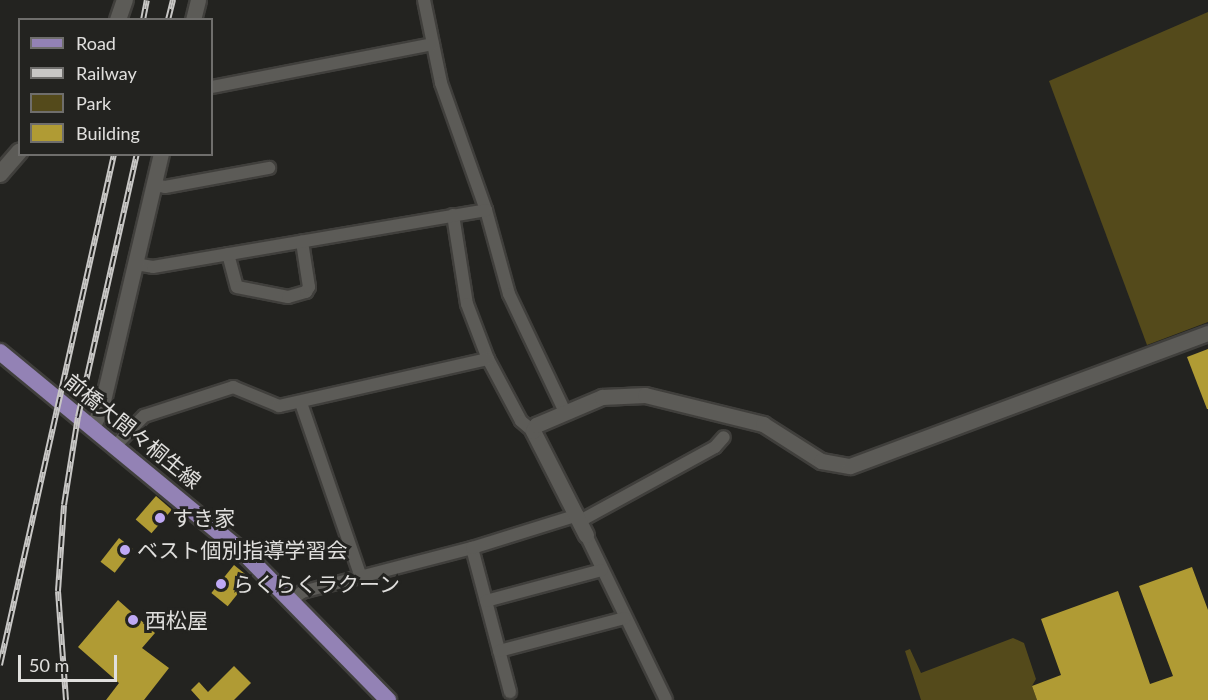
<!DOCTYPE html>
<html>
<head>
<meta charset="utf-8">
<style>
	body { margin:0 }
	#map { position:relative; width:1208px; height:700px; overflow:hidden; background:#232320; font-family:Lato,"Noto Sans JP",sans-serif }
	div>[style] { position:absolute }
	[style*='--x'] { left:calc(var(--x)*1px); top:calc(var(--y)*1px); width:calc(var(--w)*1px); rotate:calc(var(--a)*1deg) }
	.green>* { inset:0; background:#544a1b }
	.building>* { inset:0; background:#b09b34; transform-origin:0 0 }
	.roads { filter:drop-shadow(2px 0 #403f3c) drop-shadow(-2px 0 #403f3c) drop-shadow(0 2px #403f3c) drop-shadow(0 -2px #403f3c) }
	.minor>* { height:12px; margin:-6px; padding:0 6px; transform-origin:6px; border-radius:6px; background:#5c5b57 }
	.tertiary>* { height:15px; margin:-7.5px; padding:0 7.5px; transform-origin:7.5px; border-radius:7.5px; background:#5c5b57 }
	.secondary>* { height:16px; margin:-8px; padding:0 8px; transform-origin:8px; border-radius:8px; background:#5c5b57 }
	.primary>* { height:16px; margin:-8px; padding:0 8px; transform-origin:8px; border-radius:8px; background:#9382b5 }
	.rail>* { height:6px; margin-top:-3px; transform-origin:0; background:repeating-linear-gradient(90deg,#232320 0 11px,#c8c7c5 0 22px); box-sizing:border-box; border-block:2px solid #c8c7c5 }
	.dots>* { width:16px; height:16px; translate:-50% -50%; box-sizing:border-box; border:3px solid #232320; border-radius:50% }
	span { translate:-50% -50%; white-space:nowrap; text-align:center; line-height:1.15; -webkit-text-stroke:6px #232320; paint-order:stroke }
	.street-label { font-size:21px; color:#e0dfdd }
	.poi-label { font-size:21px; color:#e0dfdd }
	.left { translate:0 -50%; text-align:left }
	.legend { position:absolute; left:18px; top:18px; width:195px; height:138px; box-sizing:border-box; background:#232320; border:2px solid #6f6e6c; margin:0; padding:8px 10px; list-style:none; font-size:18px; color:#e0dfdd }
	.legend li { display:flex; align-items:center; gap:12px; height:30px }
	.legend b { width:30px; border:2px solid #6f6e6c }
	.scale { position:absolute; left:18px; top:655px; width:99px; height:27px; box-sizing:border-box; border:3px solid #e0dfdd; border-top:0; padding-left:8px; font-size:18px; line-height:21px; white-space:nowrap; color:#e0dfdd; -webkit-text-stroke:4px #232320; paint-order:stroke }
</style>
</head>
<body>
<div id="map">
	<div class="green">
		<div style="clip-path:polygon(1208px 12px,1208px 322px,1147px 345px,1049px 81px)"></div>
		<div style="clip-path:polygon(1013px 638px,1024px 643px,1036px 679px,1032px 686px,1037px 700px,921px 700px,905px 651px,910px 649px,921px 673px)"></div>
	</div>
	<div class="building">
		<div style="clip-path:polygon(1208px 349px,1208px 409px,1207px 409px,1187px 357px)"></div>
		<div style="left:156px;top:496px;width:21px;height:31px;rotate:41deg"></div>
		<div style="left:119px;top:538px;width:18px;height:30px;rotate:38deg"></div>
		<div style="left:234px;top:565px;width:21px;height:36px;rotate:39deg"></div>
		<div style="clip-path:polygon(1192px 567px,1208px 610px,1208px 700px,1037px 700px,1032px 686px,1061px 675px,1041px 619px,1118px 591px,1150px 684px,1173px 676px,1139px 586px)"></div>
		<div style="clip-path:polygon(118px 600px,155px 633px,142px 648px,169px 668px,144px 700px,106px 700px,119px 683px,78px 647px)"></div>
		<div style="clip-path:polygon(234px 666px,251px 683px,234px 700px,200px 700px,191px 690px,199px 682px,208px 692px)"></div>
	</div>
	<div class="roads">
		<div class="minor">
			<div style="--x:424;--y:0;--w:85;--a:78.4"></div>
			<div style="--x:441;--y:83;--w:135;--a:70.5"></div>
			<div style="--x:486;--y:210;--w:87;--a:74.7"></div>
			<div style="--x:509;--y:294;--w:131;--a:64.6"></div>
			<div style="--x:212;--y:87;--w:225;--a:-11"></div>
			<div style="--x:154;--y:185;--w:11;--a:10"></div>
			<div style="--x:165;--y:187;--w:106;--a:-10.4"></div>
			<div style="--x:453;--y:215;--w:90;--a:81.1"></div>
			<div style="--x:467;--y:304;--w:59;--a:69.1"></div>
			<div style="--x:488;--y:359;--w:70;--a:62"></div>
			<div style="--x:521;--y:421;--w:16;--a:40"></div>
			<div style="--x:228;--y:254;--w:34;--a:75"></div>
			<div style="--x:237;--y:287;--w:52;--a:11.1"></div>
			<div style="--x:288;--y:297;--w:19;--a:-16"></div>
			<div style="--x:306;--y:292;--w:6;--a:-59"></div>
			<div style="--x:309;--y:287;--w:46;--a:-98.8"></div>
			<div style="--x:135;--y:264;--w:18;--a:9"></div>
			<div style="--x:153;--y:267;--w:338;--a:-9.7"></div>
			<div style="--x:301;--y:403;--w:184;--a:71"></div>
			<div style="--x:115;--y:446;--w:42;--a:-46"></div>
			<div style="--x:144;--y:416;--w:94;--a:-18"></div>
			<div style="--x:233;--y:387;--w:50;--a:22.4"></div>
			<div style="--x:279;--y:406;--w:214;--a:-12.7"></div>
			<div style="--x:580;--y:521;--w:154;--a:-28.7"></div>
			<div style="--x:715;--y:447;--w:13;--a:-48"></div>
			<div style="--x:586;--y:535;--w:183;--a:64.1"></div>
			<div style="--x:472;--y:548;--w:149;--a:75.2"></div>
			<div style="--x:293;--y:599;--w:11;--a:-38"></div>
			<div style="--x:302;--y:592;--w:176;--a:-14.5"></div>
			<div style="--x:472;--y:548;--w:111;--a:-17.3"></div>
			<div style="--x:486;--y:601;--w:120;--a:-15"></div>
			<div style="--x:499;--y:651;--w:130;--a:-14.7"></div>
		</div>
		<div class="tertiary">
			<div style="--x:193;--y:20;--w:21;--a:-76"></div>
			<div style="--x:92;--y:427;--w:20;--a:-63"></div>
			<div style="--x:101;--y:409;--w:262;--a:-76.8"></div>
			<div style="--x:586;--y:535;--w:117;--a:-117"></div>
			<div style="--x:533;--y:431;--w:7;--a:-63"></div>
			<div style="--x:536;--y:425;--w:72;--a:-23"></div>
			<div style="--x:602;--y:397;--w:43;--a:-2.7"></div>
			<div style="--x:645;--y:395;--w:122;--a:13.8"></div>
			<div style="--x:763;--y:424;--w:69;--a:32.5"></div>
			<div style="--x:821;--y:461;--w:29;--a:10"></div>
			<div style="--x:850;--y:466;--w:382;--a:-20.4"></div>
		</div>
		<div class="secondary">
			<div style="--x:118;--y:20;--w:21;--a:-71"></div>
			<div style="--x:0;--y:174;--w:30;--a:-49"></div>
		</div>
		<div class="primary">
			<div style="--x:0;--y:352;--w:316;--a:39.5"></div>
			<div style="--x:244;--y:553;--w:206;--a:45.6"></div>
		</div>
	</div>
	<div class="rail">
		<div style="--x:143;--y:20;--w:20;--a:-79"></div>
		<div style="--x:168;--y:20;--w:21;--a:-76"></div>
		<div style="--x:0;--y:665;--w:524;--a:-77.42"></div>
		<div style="--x:66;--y:700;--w:109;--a:-94.2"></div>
		<div style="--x:58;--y:591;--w:86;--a:-86"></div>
		<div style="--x:64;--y:505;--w:89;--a:-81"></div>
		<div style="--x:78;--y:417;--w:270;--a:-77.4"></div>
	</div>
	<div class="dots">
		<div style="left:160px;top:518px;background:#bfa9f4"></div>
		<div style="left:125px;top:550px;background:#bfa9f4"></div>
		<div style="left:221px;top:584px;background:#bfa9f4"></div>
		<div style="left:133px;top:620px;background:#bfa9f4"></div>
	</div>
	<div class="street-label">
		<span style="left:133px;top:431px;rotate:39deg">前橋大間々桐生線</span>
	</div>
	<div class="poi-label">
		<span class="left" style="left:172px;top:518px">すき家</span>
		<span class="left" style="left:137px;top:550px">ベスト個別指導学習会</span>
		<span class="left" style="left:233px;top:584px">らくらくラクーン</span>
		<span class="left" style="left:145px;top:620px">西松屋</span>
	</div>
	<ul class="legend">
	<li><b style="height:8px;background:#9382b5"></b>Road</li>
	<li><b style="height:8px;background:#c8c7c5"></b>Railway</li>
	<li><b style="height:16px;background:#544a1b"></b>Park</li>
	<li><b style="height:16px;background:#b09b34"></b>Building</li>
	</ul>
	<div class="scale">50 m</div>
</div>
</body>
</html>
